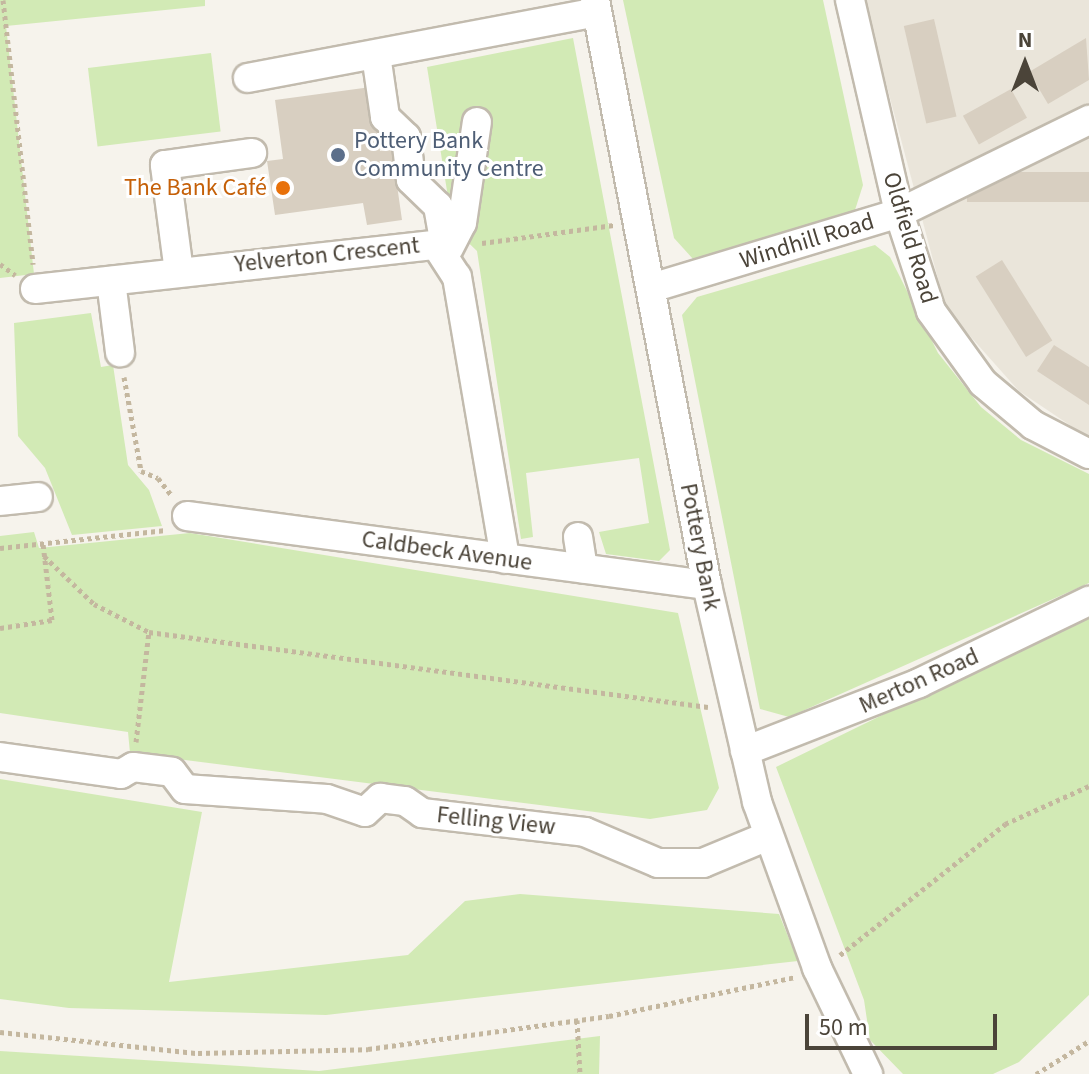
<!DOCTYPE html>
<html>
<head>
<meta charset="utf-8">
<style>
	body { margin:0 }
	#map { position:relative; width:1089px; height:1074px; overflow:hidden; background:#f6f3ec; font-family:"Source Sans 3",sans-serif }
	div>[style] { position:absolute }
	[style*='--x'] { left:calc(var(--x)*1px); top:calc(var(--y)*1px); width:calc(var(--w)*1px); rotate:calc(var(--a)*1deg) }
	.residential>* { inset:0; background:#eae5da }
	.green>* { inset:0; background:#d2eab5; transform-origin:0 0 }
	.building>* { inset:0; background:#d8cfc1; transform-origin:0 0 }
	.path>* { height:5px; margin-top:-2.5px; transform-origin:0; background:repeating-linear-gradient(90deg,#c4b79f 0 4px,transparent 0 8px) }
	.roads { filter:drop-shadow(2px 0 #c2bbae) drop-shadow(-2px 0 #c2bbae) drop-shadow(0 2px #c2bbae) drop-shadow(0 -2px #c2bbae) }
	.minor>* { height:28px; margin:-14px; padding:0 14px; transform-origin:14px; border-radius:14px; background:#fff }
	.dots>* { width:22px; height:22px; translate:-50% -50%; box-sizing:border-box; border:4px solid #fff; border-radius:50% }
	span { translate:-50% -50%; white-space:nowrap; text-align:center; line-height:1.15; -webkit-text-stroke:6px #fff; paint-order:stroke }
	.service-label { font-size:24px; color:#4e5e75 }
	.left { translate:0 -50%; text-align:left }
	.food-label { font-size:24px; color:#c56008 }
	.right { translate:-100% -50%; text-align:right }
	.street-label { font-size:24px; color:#4b4439 }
	.north { position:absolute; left:985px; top:24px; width:80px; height:80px; -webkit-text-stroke:6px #fff; paint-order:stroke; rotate:0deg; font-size:22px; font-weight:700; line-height:32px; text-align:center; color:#4b4439 }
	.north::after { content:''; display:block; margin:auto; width:28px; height:36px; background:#4b4439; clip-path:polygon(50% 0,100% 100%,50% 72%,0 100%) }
	.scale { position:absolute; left:805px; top:1014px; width:192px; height:36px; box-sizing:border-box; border:4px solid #4b4439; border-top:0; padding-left:10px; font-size:24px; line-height:28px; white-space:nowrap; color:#4b4439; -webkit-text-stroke:6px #fff; paint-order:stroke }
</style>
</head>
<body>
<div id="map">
	<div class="residential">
		<div style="clip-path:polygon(864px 0,1089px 0,1089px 438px,1019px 391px,946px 309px)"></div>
	</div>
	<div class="green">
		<div style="clip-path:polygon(0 0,205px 0,205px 6px,6px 26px,34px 274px,0 278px)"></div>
		<div style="clip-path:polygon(623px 0,823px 0,863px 185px,855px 210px,693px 259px,674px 238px)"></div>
		<div style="clip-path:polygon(573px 38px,670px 550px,659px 561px,606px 554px,599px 532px,649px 523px,639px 458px,526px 473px,533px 537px,521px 539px,477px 251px,453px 228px,427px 67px)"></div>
		<div style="left:211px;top:53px;width:79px;height:124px;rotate:83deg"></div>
		<div style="clip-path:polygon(875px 245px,890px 257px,938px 353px,981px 407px,1021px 440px,1089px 474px,1089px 583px,789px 717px,760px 709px,682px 315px,697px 297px)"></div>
		<div style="clip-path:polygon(91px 313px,101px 367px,113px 365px,128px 465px,149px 490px,162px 526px,72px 535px,45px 468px,18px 436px,14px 323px)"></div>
		<div style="clip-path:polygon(34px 532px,39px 548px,190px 533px,678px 613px,719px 788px,707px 810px,650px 819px,130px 753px,128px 732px,0 713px,0 536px)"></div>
		<div style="clip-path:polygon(1089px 614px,1089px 995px,1019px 1062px,993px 1074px,903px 1074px,870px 1040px,864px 1000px,776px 767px)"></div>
		<div style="clip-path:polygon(0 779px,202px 812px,169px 982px,408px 955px,465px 901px,520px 894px,779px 914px,798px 961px,326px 1015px,69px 1008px,0 999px)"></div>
		<div style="clip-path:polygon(600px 1036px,599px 1074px,0 1074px,0 1051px,319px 1071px)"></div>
	</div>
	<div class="building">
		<div style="left:934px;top:19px;width:100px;height:31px;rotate:77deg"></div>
		<div style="clip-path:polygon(1086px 38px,1089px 80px,1048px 104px,1029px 72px)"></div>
		<div style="clip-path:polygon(371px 87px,380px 151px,392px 150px,402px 220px,367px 225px,363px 203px,275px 215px,267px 161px,283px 159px,275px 100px)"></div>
		<div style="left:1011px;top:89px;width:33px;height:55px;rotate:61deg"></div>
		<div style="left:1089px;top:172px;width:30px;height:122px;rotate:90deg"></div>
		<div style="left:1002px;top:260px;width:95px;height:31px;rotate:58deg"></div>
		<div style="clip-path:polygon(1054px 345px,1089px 367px,1089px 405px,1037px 371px)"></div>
	</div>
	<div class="path">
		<div style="--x:3;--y:0;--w:266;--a:83.5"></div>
		<div style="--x:482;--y:243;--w:133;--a:-7.8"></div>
		<div style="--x:0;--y:264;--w:19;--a:36"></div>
		<div style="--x:124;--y:377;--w:96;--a:79.7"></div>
		<div style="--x:141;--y:471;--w:18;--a:22"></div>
		<div style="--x:158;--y:478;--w:23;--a:52"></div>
		<div style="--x:0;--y:548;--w:167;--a:-6.2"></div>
		<div style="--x:44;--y:556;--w:69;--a:43.8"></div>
		<div style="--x:94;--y:604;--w:62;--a:27"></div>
		<div style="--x:149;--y:632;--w:564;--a:7.64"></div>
		<div style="--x:0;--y:628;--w:53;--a:-8.7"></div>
		<div style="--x:52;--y:620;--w:78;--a:-96.7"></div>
		<div style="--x:136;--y:742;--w:111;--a:-83.3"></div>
		<div style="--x:840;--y:955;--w:211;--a:-38.4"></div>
		<div style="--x:1005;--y:824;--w:92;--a:-24.3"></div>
		<div style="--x:577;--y:1020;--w:54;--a:86.8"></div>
		<div style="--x:0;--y:1032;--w:199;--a:6.1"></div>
		<div style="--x:198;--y:1053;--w:170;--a:-1.3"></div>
		<div style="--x:368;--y:1049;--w:243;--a:-7.8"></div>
		<div style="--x:609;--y:1016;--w:190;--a:-11.8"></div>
		<div style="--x:1036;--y:1074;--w:62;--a:-31.9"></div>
	</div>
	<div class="roads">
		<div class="minor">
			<div style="--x:595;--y:0;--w:596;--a:79.16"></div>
			<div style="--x:707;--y:585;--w:223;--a:77"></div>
			<div style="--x:757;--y:802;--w:177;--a:70.1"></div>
			<div style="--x:817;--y:968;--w:118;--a:64.3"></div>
			<div style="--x:850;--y:0;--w:219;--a:77"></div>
			<div style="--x:899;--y:213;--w:103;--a:71.9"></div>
			<div style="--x:931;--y:311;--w:89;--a:54.2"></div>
			<div style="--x:983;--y:383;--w:65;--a:40"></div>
			<div style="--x:1033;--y:425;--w:63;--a:27.4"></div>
			<div style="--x:376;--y:55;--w:63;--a:81.7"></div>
			<div style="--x:385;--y:117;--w:29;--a:44"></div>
			<div style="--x:406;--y:137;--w:43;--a:83.4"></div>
			<div style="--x:411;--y:180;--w:37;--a:44"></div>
			<div style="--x:438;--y:206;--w:46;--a:79.9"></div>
			<div style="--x:248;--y:78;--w:355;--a:-10.7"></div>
			<div style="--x:449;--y:248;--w:28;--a:-63"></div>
			<div style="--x:462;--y:223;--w:102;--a:-81.6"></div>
			<div style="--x:179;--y:272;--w:108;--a:-97.5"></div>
			<div style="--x:165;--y:165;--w:88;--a:-7.9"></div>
			<div style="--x:111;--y:281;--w:72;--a:82.8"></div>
			<div style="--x:651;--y:288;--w:259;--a:-16.8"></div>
			<div style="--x:899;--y:213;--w:212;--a:-26.1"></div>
			<div style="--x:35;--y:289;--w:403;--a:-6.3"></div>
			<div style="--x:436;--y:245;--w:38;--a:57"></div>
			<div style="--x:457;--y:277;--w:286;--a:80.3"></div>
			<div style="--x:0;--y:501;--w:38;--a:-6"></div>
			<div style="--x:187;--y:516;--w:525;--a:7.56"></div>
			<div style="--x:578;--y:537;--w:32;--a:81"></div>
			<div style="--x:745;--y:751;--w:187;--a:-21.3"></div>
			<div style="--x:919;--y:683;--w:189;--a:-25.8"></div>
			<div style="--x:0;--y:757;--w:122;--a:8"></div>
			<div style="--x:121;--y:774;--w:14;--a:-30"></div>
			<div style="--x:133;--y:767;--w:39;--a:7"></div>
			<div style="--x:172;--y:772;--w:21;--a:53"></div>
			<div style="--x:185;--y:789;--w:142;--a:4"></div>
			<div style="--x:327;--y:799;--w:40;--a:18.9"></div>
			<div style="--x:365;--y:812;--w:21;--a:-43"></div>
			<div style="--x:380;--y:798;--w:25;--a:7"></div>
			<div style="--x:405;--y:801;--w:21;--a:35"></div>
			<div style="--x:422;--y:813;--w:164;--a:6.6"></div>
			<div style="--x:585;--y:832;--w:79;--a:23"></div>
			<div style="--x:658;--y:863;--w:45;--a:0"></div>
			<div style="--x:703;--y:863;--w:70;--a:-22.6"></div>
		</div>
	</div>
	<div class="dots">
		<div style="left:338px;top:155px;background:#5c6f8a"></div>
		<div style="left:283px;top:188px;background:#e8710a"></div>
	</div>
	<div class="service-label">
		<span class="left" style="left:354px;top:155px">Pottery Bank<br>Community Centre</span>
	</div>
	<div class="food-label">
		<span class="right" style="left:267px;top:188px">The Bank Café</span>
	</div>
	<div class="street-label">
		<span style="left:910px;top:238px;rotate:73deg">Oldfield Road</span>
		<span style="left:807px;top:241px;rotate:-17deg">Windhill Road</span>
		<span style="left:327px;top:255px;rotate:-6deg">Yelverton Crescent</span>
		<span style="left:700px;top:547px;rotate:79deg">Pottery Bank</span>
		<span style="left:447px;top:551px;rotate:8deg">Caldbeck Avenue</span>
		<span style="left:919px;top:681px;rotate:-24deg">Merton Road</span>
		<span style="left:496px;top:821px;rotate:6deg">Felling View</span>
	</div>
	<div class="north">N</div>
	<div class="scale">50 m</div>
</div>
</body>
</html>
